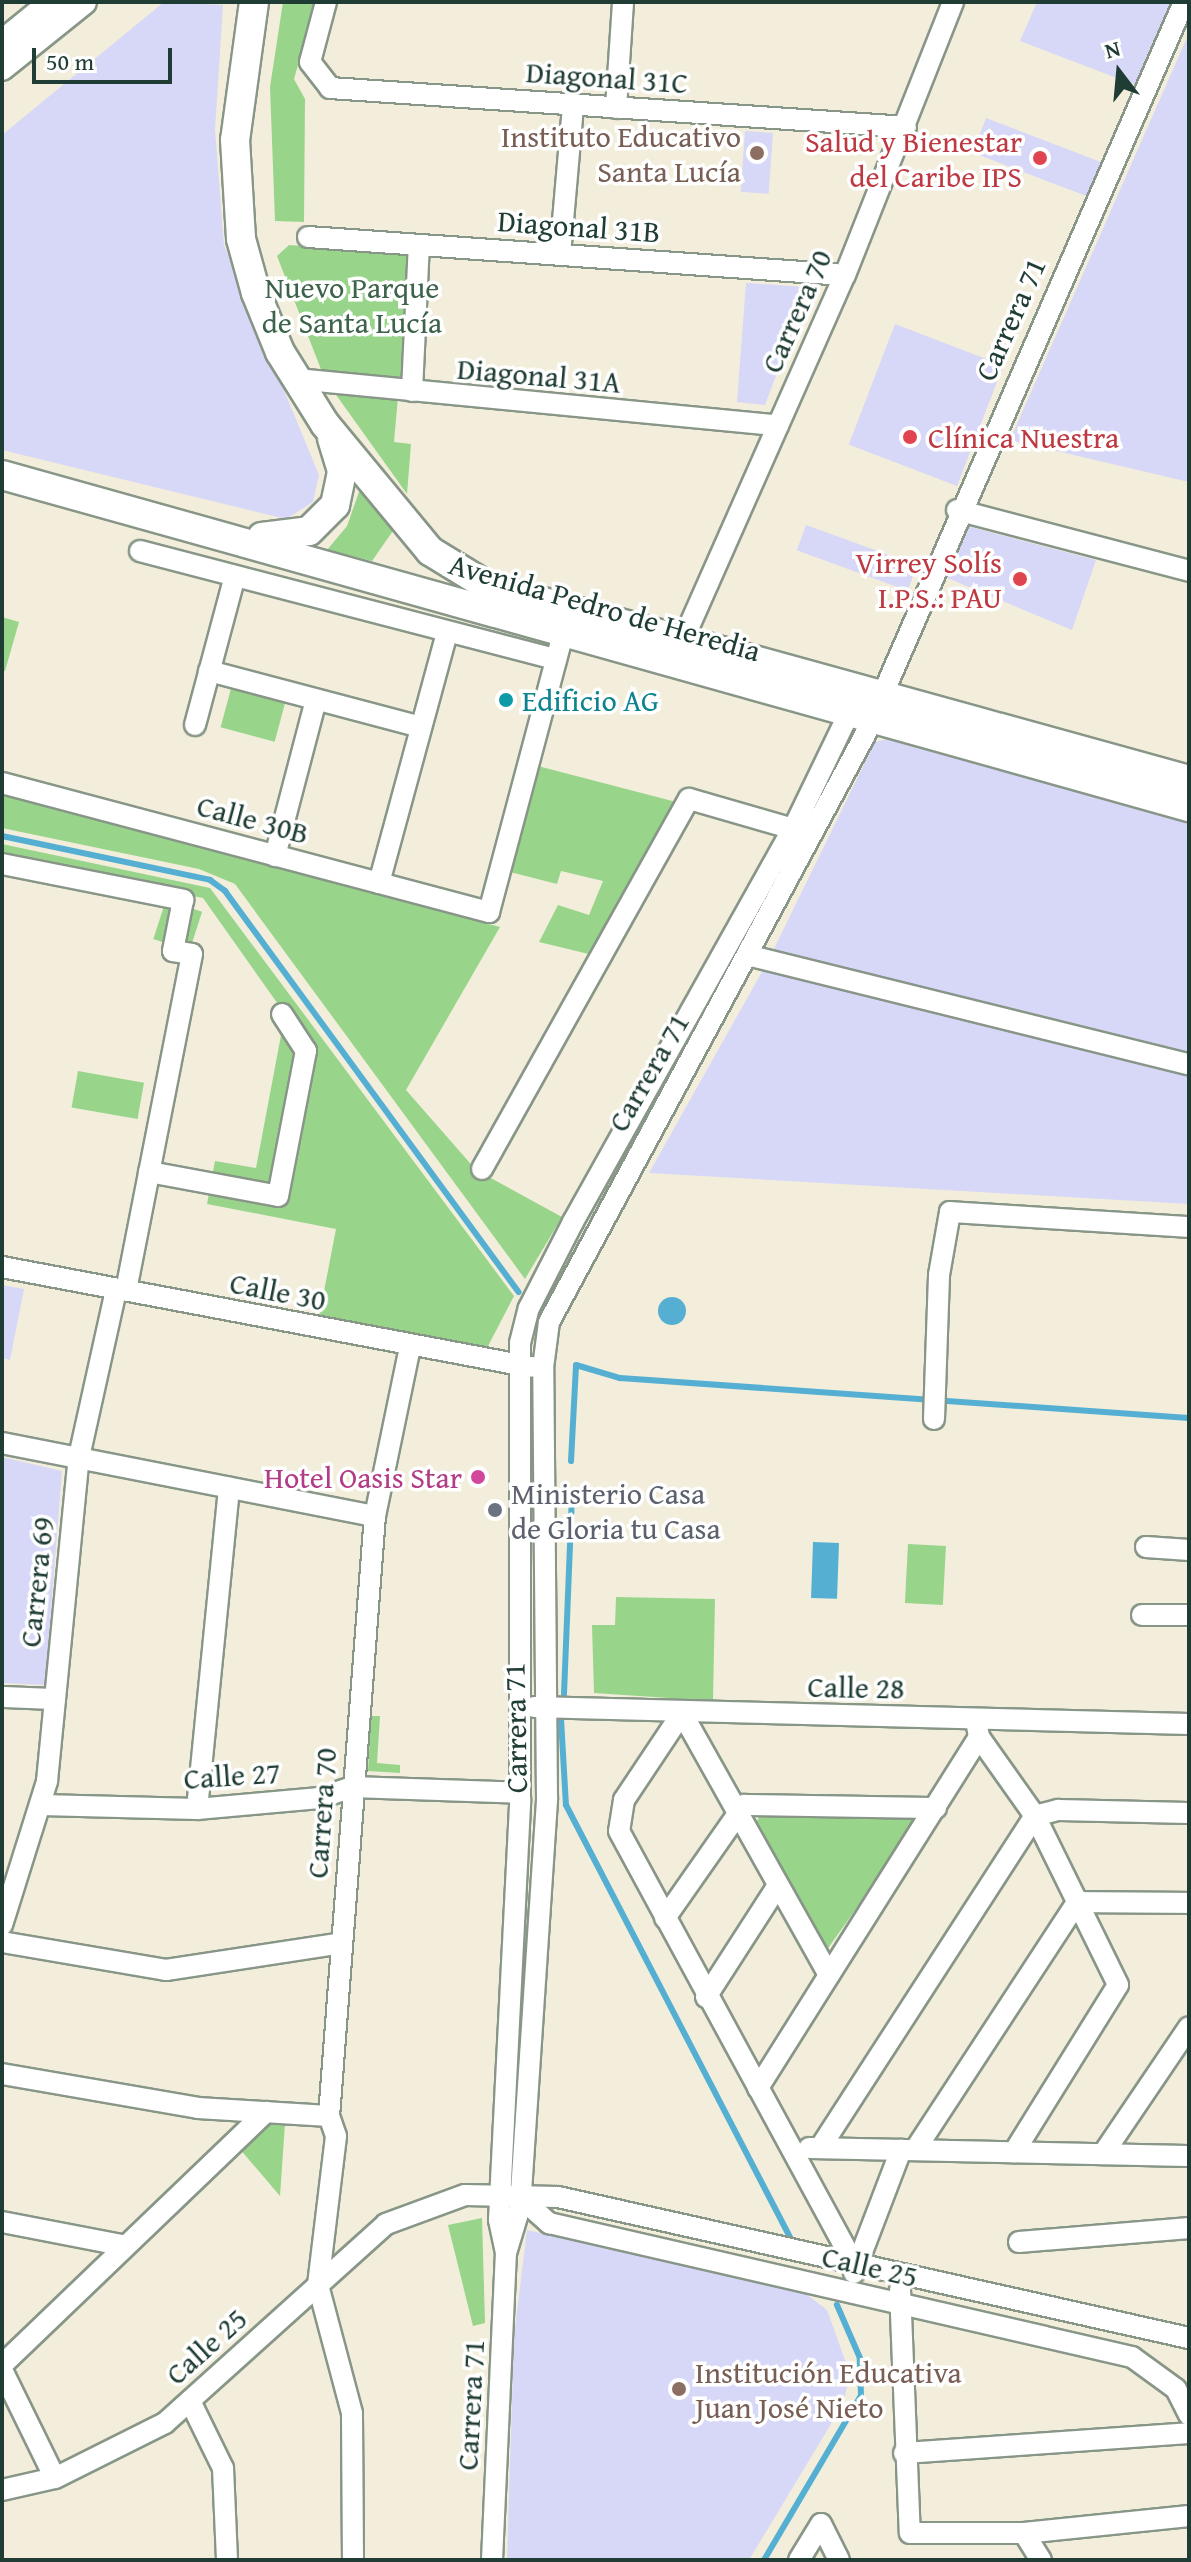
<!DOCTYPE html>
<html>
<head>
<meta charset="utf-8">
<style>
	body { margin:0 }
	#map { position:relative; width:1191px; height:2562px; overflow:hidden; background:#f2eedb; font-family:"Gentium Book Plus",serif }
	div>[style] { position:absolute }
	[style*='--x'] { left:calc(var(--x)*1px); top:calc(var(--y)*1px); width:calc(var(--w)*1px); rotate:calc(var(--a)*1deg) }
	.built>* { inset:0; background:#d7d7f8; transform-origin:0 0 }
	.green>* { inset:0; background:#98d58a; transform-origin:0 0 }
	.water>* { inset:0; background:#55afd3; transform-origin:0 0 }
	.round { border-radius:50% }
	.stream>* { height:6px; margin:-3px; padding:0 3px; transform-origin:3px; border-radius:3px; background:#55afd3 }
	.roads { filter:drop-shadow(2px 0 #889688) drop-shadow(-2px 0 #889688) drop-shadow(0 2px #889688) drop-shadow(0 -2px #889688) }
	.minor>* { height:20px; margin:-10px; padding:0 10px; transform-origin:10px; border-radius:10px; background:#fff }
	.major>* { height:24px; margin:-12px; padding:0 12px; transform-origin:12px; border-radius:12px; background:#fff }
	.highway>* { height:28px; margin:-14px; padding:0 14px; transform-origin:14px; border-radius:14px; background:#fff }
	.dots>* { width:22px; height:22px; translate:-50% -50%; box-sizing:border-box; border:4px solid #fff; border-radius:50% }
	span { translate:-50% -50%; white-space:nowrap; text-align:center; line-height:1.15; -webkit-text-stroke:7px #fff; paint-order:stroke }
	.street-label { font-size:30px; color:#1f3d34 }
	.education-label { font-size:30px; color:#785e54 }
	.right { translate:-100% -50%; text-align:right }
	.left { translate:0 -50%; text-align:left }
	.health-label { font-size:30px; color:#be3a42 }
	.park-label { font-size:30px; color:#3d634a }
	.culture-label { font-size:30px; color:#0d838f }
	.hotel-label { font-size:30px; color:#b23c85 }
	.worship-label { font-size:30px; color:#5b616d }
	.frame { position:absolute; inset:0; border:4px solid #1f3d34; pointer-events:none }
	.north { position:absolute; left:1079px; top:32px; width:80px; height:80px; -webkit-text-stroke:6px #fff; paint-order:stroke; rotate:344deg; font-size:22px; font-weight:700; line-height:32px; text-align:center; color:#1f3d34 }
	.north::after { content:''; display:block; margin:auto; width:28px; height:36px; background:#1f3d34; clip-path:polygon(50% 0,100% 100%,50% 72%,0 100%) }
	.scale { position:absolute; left:32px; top:48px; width:140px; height:36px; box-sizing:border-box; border:4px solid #1f3d34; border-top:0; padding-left:10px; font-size:24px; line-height:28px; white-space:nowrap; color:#1f3d34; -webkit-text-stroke:6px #fff; paint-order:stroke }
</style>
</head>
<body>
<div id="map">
	<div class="built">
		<div style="clip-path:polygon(164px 2px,223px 5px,215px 130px,224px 245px,319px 475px,313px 502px,286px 519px,2px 450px,2px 135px)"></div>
		<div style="clip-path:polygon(1037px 2px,1171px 2px,1135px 85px,1020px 41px)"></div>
		<div style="clip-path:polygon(1189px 33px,1189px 482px,1010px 440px)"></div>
		<div style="left:986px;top:118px;width:123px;height:37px;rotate:21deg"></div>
		<div style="left:745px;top:131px;width:28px;height:61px;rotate:4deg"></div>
		<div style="clip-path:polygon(746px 283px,804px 287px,806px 296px,765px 405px,737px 402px)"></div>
		<div style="left:895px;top:324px;width:116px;height:129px;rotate:21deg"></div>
		<div style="left:806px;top:525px;width:118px;height:27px;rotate:20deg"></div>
		<div style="clip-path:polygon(967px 526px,1096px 560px,1072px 630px,945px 577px)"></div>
		<div style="clip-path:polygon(891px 738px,1189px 819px,1189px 1204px,649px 1173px,768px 961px,875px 742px)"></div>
		<div style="clip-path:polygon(2px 1285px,24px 1289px,10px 1360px,2px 1358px)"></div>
		<div style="clip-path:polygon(2px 1457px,62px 1471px,45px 1685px,2px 1683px)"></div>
		<div style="clip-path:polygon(527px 2230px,801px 2290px,827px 2310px,850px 2374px,843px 2404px,749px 2560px,507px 2560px,514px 2336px)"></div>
	</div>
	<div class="green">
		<div style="clip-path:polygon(283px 2px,316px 2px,294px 79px,305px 99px,304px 222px,275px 221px,270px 87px)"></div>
		<div style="clip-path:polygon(289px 245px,408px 253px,401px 377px,322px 372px,277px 256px)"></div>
		<div style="clip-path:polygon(334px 392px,398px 397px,394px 442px,411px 444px,407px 494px)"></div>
		<div style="clip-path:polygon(360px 489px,395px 528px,372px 561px,327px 550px,347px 526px)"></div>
		<div style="clip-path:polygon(2px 617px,19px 622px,5px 671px,2px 670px)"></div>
		<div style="left:233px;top:681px;width:56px;height:48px;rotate:15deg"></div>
		<div style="clip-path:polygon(534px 765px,680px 803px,597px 956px,539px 942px,558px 905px,589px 915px,603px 881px,561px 871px,557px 884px,506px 871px)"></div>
		<div style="clip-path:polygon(2px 793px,500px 927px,406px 1090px,476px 1170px,562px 1217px,525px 1279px,235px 884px,199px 869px,2px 828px)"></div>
		<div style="clip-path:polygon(2px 844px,210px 888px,514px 1296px,487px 1348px,319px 1317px,336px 1229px,207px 1204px,215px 1161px,256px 1168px,285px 1014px,203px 898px,2px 859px)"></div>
		<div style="left:166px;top:900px;width:38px;height:41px;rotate:18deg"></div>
		<div style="left:78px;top:1071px;width:67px;height:37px;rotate:10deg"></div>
		<div style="left:908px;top:1544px;width:38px;height:59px;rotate:3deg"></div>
		<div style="clip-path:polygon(616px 1597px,715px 1599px,713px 1701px,594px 1693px,592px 1625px,615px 1625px)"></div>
		<div style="clip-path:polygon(371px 1716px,380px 1716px,377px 1763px,400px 1765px,400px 1773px,368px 1771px)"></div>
		<div style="clip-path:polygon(764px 1809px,923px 1815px,826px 1951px,755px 1824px)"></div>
		<div style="clip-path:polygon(267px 2121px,285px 2123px,280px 2196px,239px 2148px)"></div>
		<div style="clip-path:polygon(482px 2218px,485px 2323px,473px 2326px,448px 2225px)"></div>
	</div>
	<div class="water">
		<div class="round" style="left:658px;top:1297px;width:28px;height:28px"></div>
		<div style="left:813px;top:1542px;width:26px;height:56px;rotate:2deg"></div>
	</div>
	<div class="stream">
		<div style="--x:2;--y:836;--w:213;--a:11.9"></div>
		<div style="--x:210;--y:880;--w:19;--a:36"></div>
		<div style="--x:225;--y:891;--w:497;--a:53.8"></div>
		<div style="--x:571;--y:1461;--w:96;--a:-87"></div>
		<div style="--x:576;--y:1365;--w:46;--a:16.5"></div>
		<div style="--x:620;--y:1378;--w:570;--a:4.02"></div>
		<div style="--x:564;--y:1694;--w:201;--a:-87.7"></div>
		<div style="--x:561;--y:1719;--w:86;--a:86.7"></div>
		<div style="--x:566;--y:1805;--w:487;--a:62.6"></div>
		<div style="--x:764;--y:2560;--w:191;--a:-59.5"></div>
		<div style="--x:861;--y:2395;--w:37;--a:-92"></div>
		<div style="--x:860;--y:2358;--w:58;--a:-113.5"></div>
	</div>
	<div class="roads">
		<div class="minor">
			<div style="--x:326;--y:2;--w:62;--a:104.9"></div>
			<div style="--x:310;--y:62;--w:33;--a:52"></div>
			<div style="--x:330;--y:88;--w:577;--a:3.87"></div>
			<div style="--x:616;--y:108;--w:106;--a:-86.2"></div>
			<div style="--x:308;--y:237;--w:538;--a:4.05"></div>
			<div style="--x:560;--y:255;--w:151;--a:-85"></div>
			<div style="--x:296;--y:379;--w:484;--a:5.5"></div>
			<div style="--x:412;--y:391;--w:146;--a:-87.3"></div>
			<div style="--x:957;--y:510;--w:240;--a:14.7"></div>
			<div style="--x:140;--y:551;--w:430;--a:14.6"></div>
			<div style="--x:683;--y:640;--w:399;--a:-66.1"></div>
			<div style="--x:845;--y:275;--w:294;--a:-68.4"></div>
			<div style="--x:209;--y:671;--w:219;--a:14.8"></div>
			<div style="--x:195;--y:725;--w:154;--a:-75"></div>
			<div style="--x:2;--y:783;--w:504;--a:14.84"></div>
			<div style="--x:489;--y:912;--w:292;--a:-75.1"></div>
			<div style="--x:275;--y:856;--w:161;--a:-75.3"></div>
			<div style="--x:2;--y:864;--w:185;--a:11.2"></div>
			<div style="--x:183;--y:900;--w:52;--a:101.1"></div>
			<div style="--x:173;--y:951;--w:19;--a:9"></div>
			<div style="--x:192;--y:954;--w:343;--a:101.1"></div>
			<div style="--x:379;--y:883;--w:259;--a:-74.8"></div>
			<div style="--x:747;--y:955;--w:455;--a:13.9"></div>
			<div style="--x:482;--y:1169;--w:424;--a:-60.8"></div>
			<div style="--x:689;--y:799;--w:108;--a:16.1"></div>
			<div style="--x:149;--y:1172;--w:131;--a:10.5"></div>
			<div style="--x:278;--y:1196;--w:148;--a:-79.1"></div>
			<div style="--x:306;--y:1051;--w:44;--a:-123"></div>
			<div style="--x:2;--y:1267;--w:538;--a:10.7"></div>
			<div style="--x:934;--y:1419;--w:144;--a:-88"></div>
			<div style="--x:939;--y:1275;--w:64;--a:-80.1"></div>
			<div style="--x:950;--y:1212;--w:239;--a:3.6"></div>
			<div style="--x:2;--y:1443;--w:380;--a:11.1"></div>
			<div style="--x:1146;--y:1547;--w:43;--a:4"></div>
			<div style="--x:1142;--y:1615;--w:47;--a:0"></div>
			<div style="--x:2;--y:1697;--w:53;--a:2.2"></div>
			<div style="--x:534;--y:1707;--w:655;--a:1.49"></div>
			<div style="--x:976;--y:1720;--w:17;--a:80"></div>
			<div style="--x:979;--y:1737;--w:97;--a:54.7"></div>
			<div style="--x:1035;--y:1816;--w:188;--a:63.8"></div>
			<div style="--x:1118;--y:1985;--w:197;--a:121.9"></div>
			<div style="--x:41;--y:1805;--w:156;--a:1.5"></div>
			<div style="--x:197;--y:1809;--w:123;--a:-5.1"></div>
			<div style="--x:320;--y:1798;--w:34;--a:-19"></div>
			<div style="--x:352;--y:1787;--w:168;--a:2"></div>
			<div style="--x:197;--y:1809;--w:323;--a:-84.3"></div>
			<div style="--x:1077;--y:1902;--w:112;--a:0.5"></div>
			<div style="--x:665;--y:1918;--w:138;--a:-55"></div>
			<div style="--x:744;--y:1805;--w:192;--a:0.9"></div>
			<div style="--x:2;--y:1925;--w:151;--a:-72.6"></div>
			<div style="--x:47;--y:1781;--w:326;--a:-84.4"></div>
			<div style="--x:79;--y:1457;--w:171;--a:-77.5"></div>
			<div style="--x:2;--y:1942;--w:166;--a:9.7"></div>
			<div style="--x:166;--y:1970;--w:178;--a:-8.7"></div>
			<div style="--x:829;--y:1975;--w:300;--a:-119.3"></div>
			<div style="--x:682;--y:1713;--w:105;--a:123.7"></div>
			<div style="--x:624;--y:1800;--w:31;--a:99"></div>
			<div style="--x:619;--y:1831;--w:494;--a:61.5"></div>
			<div style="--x:706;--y:1997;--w:131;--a:-57.2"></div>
			<div style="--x:2;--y:2074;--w:199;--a:9.8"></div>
			<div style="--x:198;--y:2108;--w:131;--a:3.5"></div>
			<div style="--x:758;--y:2088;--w:415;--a:-57.8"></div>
			<div style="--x:809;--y:2148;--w:380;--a:1.2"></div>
			<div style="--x:820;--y:2148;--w:396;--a:-57.1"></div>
			<div style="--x:1035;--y:1816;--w:24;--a:-15"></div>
			<div style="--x:1058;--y:1810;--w:131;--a:1.3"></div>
			<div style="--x:915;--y:2150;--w:296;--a:-56.8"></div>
			<div style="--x:1103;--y:2154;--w:153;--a:-55.9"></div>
			<div style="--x:521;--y:2198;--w:38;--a:42"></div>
			<div style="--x:549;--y:2223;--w:598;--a:12.94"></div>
			<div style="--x:1132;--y:2357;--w:54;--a:36"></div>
			<div style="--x:1176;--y:2389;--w:29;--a:63"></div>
			<div style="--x:2;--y:2222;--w:122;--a:10.9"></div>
			<div style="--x:1019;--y:2242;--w:171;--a:-4.7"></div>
			<div style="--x:506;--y:2253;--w:48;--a:-73.1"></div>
			<div style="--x:520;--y:2207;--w:409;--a:-86.2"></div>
			<div style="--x:547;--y:1799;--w:431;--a:-90.5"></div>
			<div style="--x:543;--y:1368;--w:46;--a:-82.6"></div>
			<div style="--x:549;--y:1322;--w:667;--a:-61.71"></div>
			<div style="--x:865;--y:735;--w:799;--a:-66.48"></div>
			<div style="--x:854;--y:2273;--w:132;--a:-69.1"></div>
			<div style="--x:900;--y:2289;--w:244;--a:87.7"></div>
			<div style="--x:910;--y:2533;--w:114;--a:0"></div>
			<div style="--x:1024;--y:2533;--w:166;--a:-5.9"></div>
			<div style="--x:2;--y:2365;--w:366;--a:-43.8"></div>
			<div style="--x:2;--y:2370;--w:120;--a:63.9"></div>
			<div style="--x:190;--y:2401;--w:75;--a:63.8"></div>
			<div style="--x:223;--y:2468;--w:92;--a:87.5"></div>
			<div style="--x:904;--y:2453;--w:286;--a:-4"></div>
			<div style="--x:2;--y:2490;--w:54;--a:-12.8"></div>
			<div style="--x:55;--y:2478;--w:123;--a:-26.6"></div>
			<div style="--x:165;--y:2423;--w:297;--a:-42"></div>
			<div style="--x:386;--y:2224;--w:84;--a:-20.2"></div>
			<div style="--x:465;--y:2195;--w:93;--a:1.2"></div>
			<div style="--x:558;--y:2197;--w:647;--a:12.6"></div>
			<div style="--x:821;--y:2524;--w:40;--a:63.4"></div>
			<div style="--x:1024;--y:2533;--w:32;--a:58"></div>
			<div style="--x:353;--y:2560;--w:147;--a:-90.4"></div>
			<div style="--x:352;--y:2413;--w:132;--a:-104.9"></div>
			<div style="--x:318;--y:2285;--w:150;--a:-83.1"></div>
			<div style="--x:336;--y:2136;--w:21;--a:-109"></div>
			<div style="--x:329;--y:2116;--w:602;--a:-85.62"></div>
			<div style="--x:375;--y:1516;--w:173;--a:-78.3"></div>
			<div style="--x:492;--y:2560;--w:307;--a:-87.4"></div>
			<div style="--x:506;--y:2253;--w:34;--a:-102"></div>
			<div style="--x:499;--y:2220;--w:422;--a:-87.1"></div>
			<div style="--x:520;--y:1799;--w:456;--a:-90"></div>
			<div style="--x:520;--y:1343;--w:36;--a:-76"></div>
			<div style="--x:529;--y:1308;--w:97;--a:-62.9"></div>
			<div style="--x:573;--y:1222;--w:450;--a:-60.8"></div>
			<div style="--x:793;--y:829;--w:142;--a:-64.2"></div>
			<div style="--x:799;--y:2560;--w:42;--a:-58.6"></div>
		</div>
		<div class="major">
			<div style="--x:2;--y:68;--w:105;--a:-38.8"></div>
		</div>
		<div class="highway">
			<div style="--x:254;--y:2;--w:139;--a:97.8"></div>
			<div style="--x:235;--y:140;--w:99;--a:86.5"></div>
			<div style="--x:241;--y:239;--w:56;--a:74.5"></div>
			<div style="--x:256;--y:293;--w:64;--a:67.9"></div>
			<div style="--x:280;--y:352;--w:85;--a:58"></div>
			<div style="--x:325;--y:424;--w:165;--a:50.4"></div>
			<div style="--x:430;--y:551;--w:69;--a:31.4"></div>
			<div style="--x:489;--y:587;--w:726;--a:15.41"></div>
			<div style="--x:2;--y:45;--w:68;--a:-39.1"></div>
			<div style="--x:2;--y:475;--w:1233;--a:15.63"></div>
			<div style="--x:262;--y:537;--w:47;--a:-7.3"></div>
			<div style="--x:309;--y:531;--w:37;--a:-45"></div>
			<div style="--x:335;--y:505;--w:35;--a:-78"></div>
			<div style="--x:342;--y:471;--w:34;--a:-107"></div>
		</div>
	</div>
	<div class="dots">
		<div style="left:757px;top:153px;background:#8d6e63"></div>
		<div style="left:1040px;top:158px;background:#e0444e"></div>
		<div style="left:910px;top:437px;background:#e0444e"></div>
		<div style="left:1020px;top:579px;background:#e0444e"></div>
		<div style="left:506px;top:700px;background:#0f9aa8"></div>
		<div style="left:478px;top:1477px;background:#d1479c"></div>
		<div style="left:495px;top:1510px;background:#6b7280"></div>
		<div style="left:679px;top:2389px;background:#8d6e63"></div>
	</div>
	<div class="street-label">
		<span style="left:607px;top:77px;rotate:4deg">Diagonal 31C</span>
		<span style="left:579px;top:226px;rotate:4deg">Diagonal 31B</span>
		<span style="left:796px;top:311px;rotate:-66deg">Carrera 70</span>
		<span style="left:1010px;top:319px;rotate:-66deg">Carrera 71</span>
		<span style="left:539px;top:375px;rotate:5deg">Diagonal 31A</span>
		<span style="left:605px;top:607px;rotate:16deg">Avenida Pedro de Heredia</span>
		<span style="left:253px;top:819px;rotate:15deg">Calle 30B</span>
		<span style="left:648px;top:1072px;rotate:-60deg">Carrera 71</span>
		<span style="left:278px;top:1291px;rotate:11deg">Calle 30</span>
		<span style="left:36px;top:1582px;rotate:-84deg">Carrera 69</span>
		<span style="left:856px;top:1687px;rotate:1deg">Calle 28</span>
		<span style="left:515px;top:1728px;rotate:-91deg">Carrera 71</span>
		<span style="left:232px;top:1775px;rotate:-4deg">Calle 27</span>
		<span style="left:321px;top:1813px;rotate:-86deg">Carrera 70</span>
		<span style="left:870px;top:2266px;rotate:13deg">Calle 25</span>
		<span style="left:206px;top:2346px;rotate:-42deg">Calle 25</span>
		<span style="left:470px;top:2405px;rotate:-87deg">Carrera 71</span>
	</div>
	<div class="education-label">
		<span class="right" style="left:741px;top:153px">Instituto Educativo<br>Santa Lucía</span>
		<span class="left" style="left:695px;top:2389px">Institución Educativa<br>Juan José Nieto</span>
	</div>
	<div class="health-label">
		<span class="right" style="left:1022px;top:158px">Salud y Bienestar<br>del Caribe IPS</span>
		<span class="left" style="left:928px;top:437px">Clínica Nuestra</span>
		<span class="right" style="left:1002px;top:579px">Virrey Solís<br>I.P.S.: PAU</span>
	</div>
	<div class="park-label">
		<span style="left:352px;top:304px">Nuevo Parque<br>de Santa Lucía</span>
	</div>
	<div class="culture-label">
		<span class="left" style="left:522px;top:700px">Edificio AG</span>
	</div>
	<div class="hotel-label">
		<span class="right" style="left:462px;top:1477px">Hotel Oasis Star</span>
	</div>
	<div class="worship-label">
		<span class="left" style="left:511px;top:1510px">Ministerio Casa<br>de Gloria tu Casa</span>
	</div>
	<div class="frame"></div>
	<div class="north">N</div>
	<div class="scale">50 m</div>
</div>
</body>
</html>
